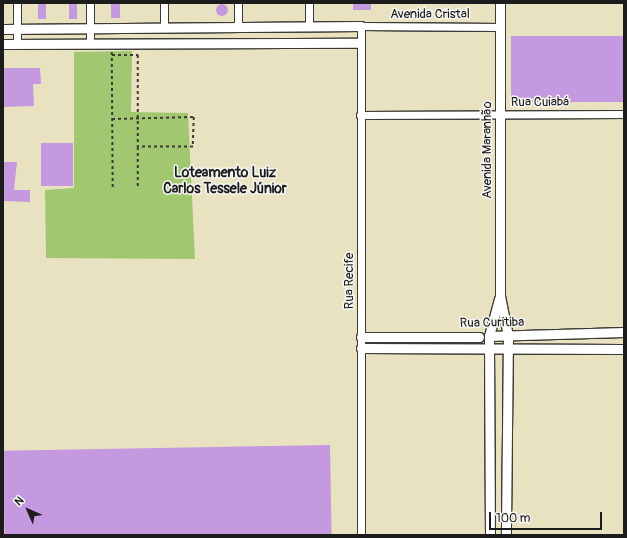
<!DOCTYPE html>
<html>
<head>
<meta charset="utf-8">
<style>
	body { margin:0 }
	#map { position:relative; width:627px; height:538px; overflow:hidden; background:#e9e2c1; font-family:Pangolin,sans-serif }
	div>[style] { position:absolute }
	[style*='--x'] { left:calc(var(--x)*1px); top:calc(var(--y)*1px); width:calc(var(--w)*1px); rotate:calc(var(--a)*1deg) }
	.green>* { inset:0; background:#a2c771 }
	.building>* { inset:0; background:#c499e0; transform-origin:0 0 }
	.round { border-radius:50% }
	.path>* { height:1.5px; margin-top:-0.75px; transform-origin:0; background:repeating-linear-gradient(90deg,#3b3a35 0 3px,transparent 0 6px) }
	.roads { filter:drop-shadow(1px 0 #3b3a35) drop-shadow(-1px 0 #3b3a35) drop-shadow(0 1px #3b3a35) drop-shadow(0 -1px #3b3a35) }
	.minor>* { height:7px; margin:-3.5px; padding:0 3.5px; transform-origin:3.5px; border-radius:3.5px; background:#fff }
	.tertiary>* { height:9px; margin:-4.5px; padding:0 4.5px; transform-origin:4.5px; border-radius:4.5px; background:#fff }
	span { translate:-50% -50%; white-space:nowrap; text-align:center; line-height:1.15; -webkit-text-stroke:3px #f6f6f2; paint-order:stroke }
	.street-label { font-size:13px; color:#1c1c1c }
	.neighbourhood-label { font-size:14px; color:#1c1c1c; font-weight:700 }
	.frame { position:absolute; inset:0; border:4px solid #1c1c1c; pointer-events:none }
	.north { position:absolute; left:8px; top:490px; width:40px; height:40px; -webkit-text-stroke:3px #f6f6f2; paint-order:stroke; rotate:315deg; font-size:11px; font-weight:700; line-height:16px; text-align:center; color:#1c1c1c }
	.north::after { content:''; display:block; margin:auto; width:14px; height:18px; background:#1c1c1c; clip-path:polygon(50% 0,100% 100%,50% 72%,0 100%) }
	.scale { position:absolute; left:489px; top:512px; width:113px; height:18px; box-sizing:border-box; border:2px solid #1c1c1c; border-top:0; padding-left:5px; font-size:12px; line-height:14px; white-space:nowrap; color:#1c1c1c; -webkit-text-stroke:3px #f6f6f2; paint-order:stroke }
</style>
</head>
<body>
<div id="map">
	<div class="green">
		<div style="clip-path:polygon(132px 51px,131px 112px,188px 113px,195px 259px,46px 258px,45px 190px,74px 188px,74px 52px)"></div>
	</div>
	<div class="building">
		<div style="left:38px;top:3px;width:8px;height:16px"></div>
		<div style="left:69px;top:3px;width:8px;height:16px"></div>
		<div style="left:111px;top:3px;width:9px;height:15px"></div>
		<div style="left:353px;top:3px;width:18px;height:7px"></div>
		<div class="round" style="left:216px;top:4px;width:12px;height:12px"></div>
		<div style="left:624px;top:36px;width:66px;height:113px;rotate:90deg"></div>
		<div style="clip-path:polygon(3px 68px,40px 68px,41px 84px,33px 84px,34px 106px,3px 107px)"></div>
		<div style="left:41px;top:143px;width:32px;height:43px"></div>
		<div style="clip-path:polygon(3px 162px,17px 162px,14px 190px,30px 190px,30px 202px,3px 201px)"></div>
		<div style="left:330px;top:445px;width:90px;height:327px;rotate:89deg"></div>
	</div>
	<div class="path">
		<div style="--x:112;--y:52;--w:137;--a:89.6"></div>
		<div style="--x:112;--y:55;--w:26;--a:0"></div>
		<div style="--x:138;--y:55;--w:92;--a:90"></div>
		<div style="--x:112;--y:119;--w:82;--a:-1.4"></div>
		<div style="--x:194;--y:117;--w:30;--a:92"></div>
		<div style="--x:193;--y:147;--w:55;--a:180"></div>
		<div style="--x:138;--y:147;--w:42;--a:90"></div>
	</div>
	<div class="roads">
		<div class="minor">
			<div style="--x:90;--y:3;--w:41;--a:90"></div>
			<div style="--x:238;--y:3;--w:24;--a:90"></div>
			<div style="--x:309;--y:27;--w:24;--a:-90"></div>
			<div style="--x:164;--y:28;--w:25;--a:-90"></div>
			<div style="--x:17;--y:44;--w:41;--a:-90"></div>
			<div style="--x:360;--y:115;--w:264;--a:-0.2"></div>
			<div style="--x:361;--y:535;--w:509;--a:-90"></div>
			<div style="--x:361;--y:26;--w:139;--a:0.4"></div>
		</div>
		<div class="tertiary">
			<div style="--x:500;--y:3;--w:293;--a:90"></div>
			<div style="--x:500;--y:296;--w:41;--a:78.7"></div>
			<div style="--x:508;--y:336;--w:199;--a:90.6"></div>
			<div style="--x:3;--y:29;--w:358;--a:-0.5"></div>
			<div style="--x:3;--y:44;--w:357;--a:-0.2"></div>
			<div style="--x:489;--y:336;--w:135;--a:-1.7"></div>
			<div style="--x:361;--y:337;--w:118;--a:0"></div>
			<div style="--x:361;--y:348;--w:263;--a:0.2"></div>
			<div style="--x:490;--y:535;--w:199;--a:-90.3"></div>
			<div style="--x:489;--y:336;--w:39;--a:-75"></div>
		</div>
	</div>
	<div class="street-label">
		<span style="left:430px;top:14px">Avenida Cristal</span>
		<span style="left:540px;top:102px">Rua Cuiabá</span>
		<span style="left:487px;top:150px;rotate:-90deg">Avenida Maranhão</span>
		<span style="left:349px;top:281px;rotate:-90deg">Rua Recife</span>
		<span style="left:492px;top:323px;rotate:-1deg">Rua Curitiba</span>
	</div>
	<div class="neighbourhood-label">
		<span style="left:225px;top:181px">Loteamento Luiz<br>Carlos Tessele Júnior</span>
	</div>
	<div class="frame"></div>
	<div class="north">N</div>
	<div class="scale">100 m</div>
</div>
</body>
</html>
